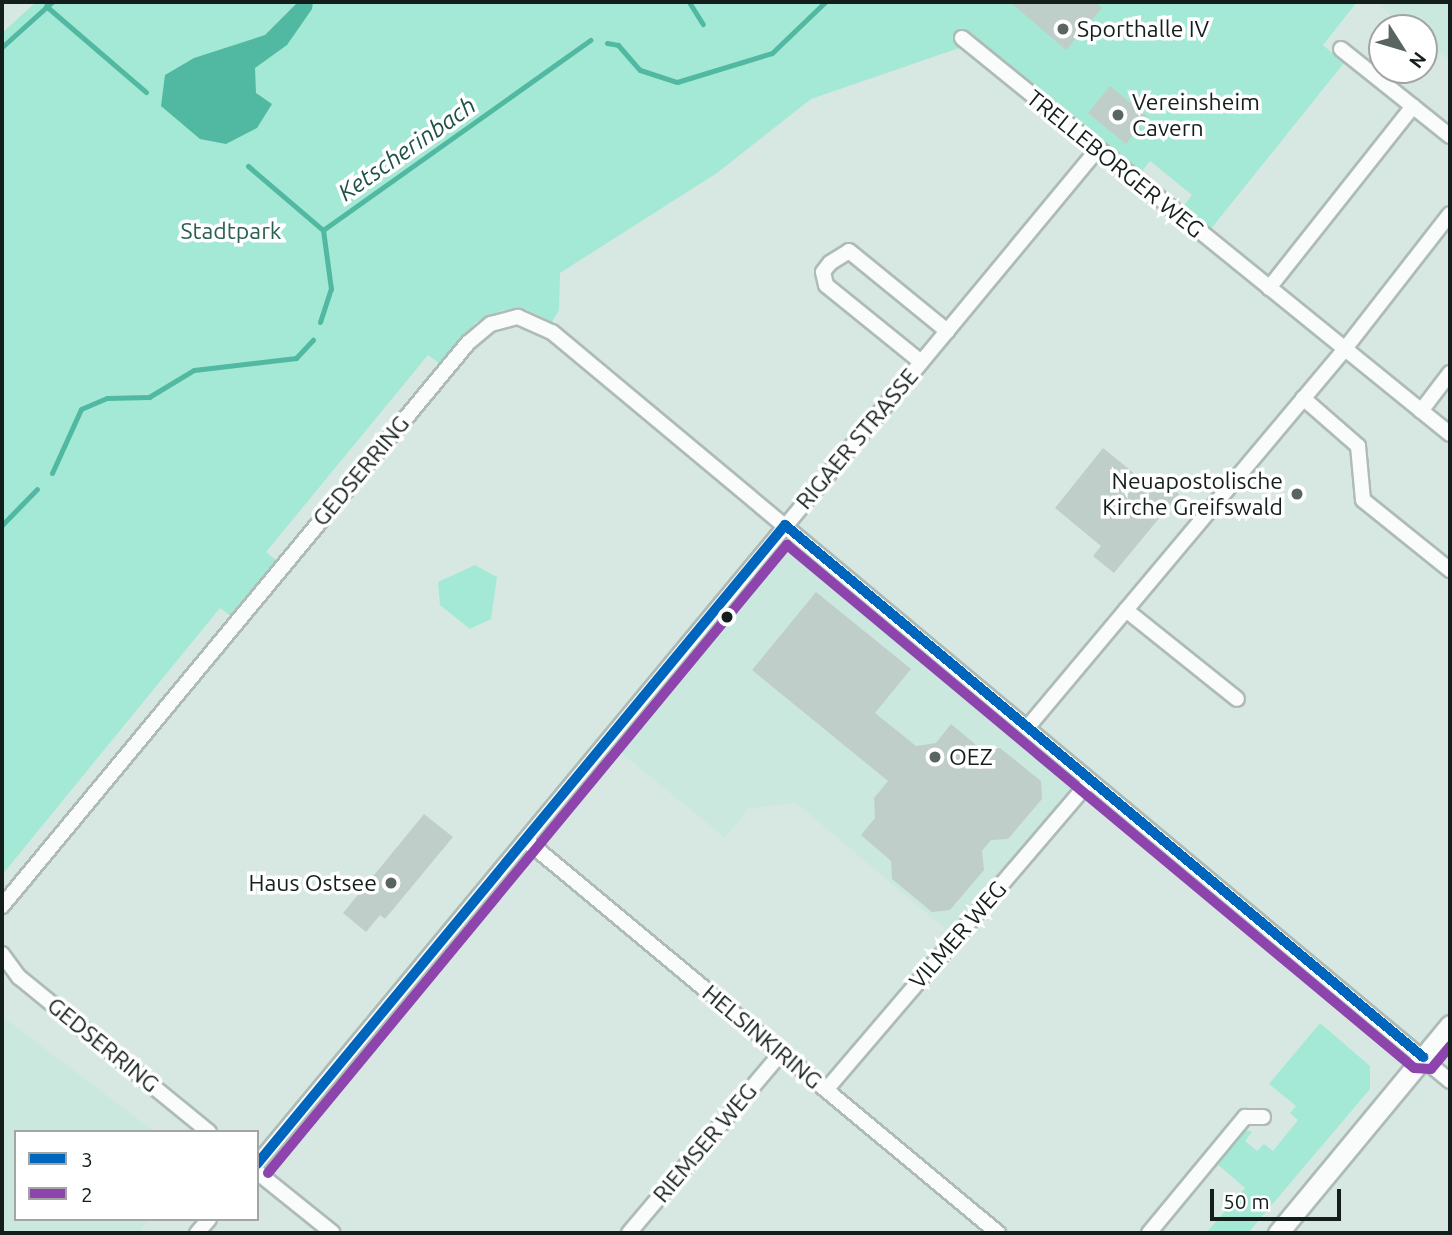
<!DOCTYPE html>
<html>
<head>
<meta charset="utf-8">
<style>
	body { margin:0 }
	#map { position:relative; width:1452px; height:1235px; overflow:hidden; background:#d7e8e2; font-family:Ubuntu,sans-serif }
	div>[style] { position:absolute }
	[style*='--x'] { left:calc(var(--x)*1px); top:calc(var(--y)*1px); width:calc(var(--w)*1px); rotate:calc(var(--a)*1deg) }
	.built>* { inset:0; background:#cae8de }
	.green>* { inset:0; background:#a4e9d5 }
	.water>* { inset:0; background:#51b8a2 }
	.stream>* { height:5px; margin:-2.5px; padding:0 2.5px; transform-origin:2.5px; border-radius:2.5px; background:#51b8a2 }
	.building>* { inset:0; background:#c0cec9; transform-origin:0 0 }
	.roads { filter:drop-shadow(2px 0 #aebbb7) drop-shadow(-2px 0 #aebbb7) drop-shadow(0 2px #aebbb7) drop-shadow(0 -2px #aebbb7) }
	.street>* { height:14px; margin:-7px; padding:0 7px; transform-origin:7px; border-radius:7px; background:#f9fcfb }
	.secondary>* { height:19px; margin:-9.5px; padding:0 9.5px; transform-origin:9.5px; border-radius:9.5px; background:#f9fcfb }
	.bus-1>* { height:10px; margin:-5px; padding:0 5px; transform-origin:5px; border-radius:5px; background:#0065bd }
	.bus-2>* { height:10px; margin:-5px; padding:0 5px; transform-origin:5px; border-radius:5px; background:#8e44ad }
	.dots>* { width:19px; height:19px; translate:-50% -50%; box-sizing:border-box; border:4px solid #fff; border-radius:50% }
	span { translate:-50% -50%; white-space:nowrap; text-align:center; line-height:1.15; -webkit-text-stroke:7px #fff; paint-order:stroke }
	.poi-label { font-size:23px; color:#141f1c }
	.left { translate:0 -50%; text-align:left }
	.right { translate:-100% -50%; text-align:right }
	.street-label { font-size:23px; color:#141f1c }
	.park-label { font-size:23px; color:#2c5f51 }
	.water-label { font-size:24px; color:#1e5144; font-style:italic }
	.frame { position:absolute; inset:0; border:4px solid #141f1c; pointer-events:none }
	.legend { position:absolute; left:14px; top:1130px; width:245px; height:91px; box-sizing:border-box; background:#fff; border:2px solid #a1a5a4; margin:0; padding:9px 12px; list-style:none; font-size:21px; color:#141f1c }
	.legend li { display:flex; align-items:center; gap:14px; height:35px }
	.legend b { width:35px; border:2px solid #a1a5a4 }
	.north { position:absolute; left:1368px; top:14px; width:70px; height:70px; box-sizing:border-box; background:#fff; border:2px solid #a1a5a4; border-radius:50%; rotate:127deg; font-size:19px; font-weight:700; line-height:28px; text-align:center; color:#141f1c }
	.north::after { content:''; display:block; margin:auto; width:24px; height:32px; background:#586561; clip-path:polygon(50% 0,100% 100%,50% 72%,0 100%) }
	.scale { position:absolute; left:1210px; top:1189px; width:131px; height:32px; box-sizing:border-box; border:4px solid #141f1c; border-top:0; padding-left:9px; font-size:21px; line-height:24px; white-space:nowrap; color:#141f1c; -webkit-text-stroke:5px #fff; paint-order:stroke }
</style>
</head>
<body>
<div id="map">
	<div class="built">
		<div style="clip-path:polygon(1375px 2px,1450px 2px,1450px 61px,1424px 40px,1424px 28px,1408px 28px)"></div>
		<div style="clip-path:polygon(788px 549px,804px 554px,1069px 775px,1070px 793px,950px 933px,796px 803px,748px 809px,725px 838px,613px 746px,775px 557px)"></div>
		<div style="clip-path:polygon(2px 1016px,155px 1132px,16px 1132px,16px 1219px,150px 1219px,138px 1233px,2px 1233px)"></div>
	</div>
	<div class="green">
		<div style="clip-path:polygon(36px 2px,1357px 2px,1323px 45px,1344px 63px,1210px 230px,1182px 208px,1192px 195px,1150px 161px,1140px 174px,965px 29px,962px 47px,811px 99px,717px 173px,560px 273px,559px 310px,552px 322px,525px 309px,503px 310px,476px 322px,440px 364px,428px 355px,266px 552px,277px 561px,231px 616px,220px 608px,2px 875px,2px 33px)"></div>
		<div style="clip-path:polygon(475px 565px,497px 577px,491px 619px,470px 629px,440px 605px,438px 582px)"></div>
		<div style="clip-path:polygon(1320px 1023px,1370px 1066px,1370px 1089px,1248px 1233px,1206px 1233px,1245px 1188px,1215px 1162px,1243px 1129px,1252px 1132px,1245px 1141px,1257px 1151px,1264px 1144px,1273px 1151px,1298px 1120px,1290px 1113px,1296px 1106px,1269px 1084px)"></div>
	</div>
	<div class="water">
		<div style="clip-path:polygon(298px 2px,313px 2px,312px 9px,287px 45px,255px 68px,256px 93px,272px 104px,257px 128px,226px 144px,200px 139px,161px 106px,165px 75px,194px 58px,265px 35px)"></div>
	</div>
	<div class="stream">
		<div style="--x:689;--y:2;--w:26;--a:58"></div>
		<div style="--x:46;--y:6;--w:132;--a:40.7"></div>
		<div style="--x:607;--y:43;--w:11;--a:10"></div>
		<div style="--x:618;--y:45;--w:33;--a:49"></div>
		<div style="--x:640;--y:70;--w:39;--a:18"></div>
		<div style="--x:677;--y:82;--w:99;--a:-17"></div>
		<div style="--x:772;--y:53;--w:74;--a:-43.9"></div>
		<div style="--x:2;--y:47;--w:67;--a:-42"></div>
		<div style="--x:248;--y:166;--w:99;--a:40.5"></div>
		<div style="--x:320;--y:322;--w:35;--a:-72"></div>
		<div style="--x:331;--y:289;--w:60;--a:-97.7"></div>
		<div style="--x:323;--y:230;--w:328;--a:-35.4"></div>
		<div style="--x:52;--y:473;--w:70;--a:-65.6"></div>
		<div style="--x:81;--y:409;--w:28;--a:-23"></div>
		<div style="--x:107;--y:398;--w:42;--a:-1.4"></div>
		<div style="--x:149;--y:397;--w:52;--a:-31"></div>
		<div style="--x:194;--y:370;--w:103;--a:-6.7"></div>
		<div style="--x:296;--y:358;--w:25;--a:-47"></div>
		<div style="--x:2;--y:525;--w:50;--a:-45.8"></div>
	</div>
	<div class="building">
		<div style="clip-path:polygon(1010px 2px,1095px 2px,1102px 8px,1066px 50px)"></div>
		<div style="left:1110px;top:86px;width:49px;height:35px;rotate:39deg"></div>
		<div style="clip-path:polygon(1103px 448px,1151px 487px,1159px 477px,1179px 494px,1114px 573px,1093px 556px,1101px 546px,1055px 508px)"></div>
		<div style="clip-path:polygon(816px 592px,911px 669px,875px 713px,916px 746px,936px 743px,951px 724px,982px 750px,1000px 748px,1041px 781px,1042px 799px,1008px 839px,991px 840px,982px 851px,984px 870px,950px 910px,932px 912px,892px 879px,891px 861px,861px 835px,875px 818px,874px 798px,888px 781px,752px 670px)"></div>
		<div style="clip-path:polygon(424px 814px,453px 837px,385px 919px,380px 915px,366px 932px,343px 913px)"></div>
	</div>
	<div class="roads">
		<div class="street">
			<div style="--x:962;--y:38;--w:628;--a:39.06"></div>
			<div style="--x:1341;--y:49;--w:139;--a:38.6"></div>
			<div style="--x:1269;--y:288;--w:232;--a:-51.6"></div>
			<div style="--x:921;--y:362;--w:122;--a:-141"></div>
			<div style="--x:826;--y:285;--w:13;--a:-103"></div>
			<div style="--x:823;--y:272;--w:11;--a:-52"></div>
			<div style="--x:830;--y:263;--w:22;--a:-32"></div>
			<div style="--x:849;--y:251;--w:127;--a:39.2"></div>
			<div style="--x:1303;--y:398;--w:73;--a:41.1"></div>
			<div style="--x:1358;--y:446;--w:54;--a:84.7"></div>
			<div style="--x:1363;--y:500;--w:112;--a:38.8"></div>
			<div style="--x:1421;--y:411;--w:48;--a:-52.7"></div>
			<div style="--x:1126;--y:610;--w:142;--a:38.7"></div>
			<div style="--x:1027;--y:728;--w:493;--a:-50"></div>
			<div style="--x:1344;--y:350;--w:172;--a:-52.1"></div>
			<div style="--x:527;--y:841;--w:613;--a:39.77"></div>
			<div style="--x:2;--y:906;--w:731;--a:-50.39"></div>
			<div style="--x:468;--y:343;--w:30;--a:-40"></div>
			<div style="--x:491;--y:324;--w:28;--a:-15"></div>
			<div style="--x:518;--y:317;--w:37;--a:24"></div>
			<div style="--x:552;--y:332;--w:1169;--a:39.83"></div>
			<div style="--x:2;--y:954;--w:29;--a:54"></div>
			<div style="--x:19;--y:977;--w:245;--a:39.2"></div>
			<div style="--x:826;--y:1090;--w:406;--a:-49.5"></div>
			<div style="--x:257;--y:1164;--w:1317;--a:-50.36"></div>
			<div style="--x:257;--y:1172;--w:97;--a:38.8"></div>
			<div style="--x:197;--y:1233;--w:18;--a:-49"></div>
			<div style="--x:629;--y:1233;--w:236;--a:-49.8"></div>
			<div style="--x:1149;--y:1233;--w:151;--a:-50.4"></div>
			<div style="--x:1245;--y:1117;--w:18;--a:0"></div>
		</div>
		<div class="secondary">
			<div style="--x:1278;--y:1233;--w:270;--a:-50.4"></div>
		</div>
	</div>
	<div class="bus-1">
		<div style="--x:785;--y:525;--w:831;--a:39.82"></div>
		<div style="--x:257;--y:1164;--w:829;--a:-50.43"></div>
	</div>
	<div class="bus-2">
		<div style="--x:268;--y:1173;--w:815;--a:-50.43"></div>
		<div style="--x:787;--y:545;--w:816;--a:39.83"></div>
		<div style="--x:1414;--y:1068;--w:17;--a:3"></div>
		<div style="--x:1431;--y:1069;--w:30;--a:-50"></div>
	</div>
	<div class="dots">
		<div style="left:1063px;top:29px;background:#586561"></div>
		<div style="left:1118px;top:115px;background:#586561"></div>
		<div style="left:1297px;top:494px;background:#586561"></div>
		<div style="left:727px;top:617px;background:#141f1c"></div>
		<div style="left:935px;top:757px;background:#586561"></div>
		<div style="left:391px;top:883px;background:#586561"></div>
	</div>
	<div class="poi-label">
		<span class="left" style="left:1077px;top:29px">Sporthalle IV</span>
		<span class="left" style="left:1132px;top:115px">Vereinsheim<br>Cavern</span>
		<span class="right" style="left:1283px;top:494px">Neuapostolische<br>Kirche Greifswald</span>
		<span class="left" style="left:949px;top:757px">OEZ</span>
		<span class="right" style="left:377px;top:883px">Haus Ostsee</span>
	</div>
	<div class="street-label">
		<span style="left:1115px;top:164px;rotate:39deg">TRELLEBORGER WEG</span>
		<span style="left:857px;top:439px;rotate:-50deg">RIGAER STRASSE</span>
		<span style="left:361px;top:471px;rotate:-50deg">GEDSERRING</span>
		<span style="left:958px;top:935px;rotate:-49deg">VILMER WEG</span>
		<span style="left:762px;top:1037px;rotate:40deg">HELSINKIRING</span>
		<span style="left:103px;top:1045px;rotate:39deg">GEDSERRING</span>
		<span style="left:705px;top:1143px;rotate:-50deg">RIEMSER WEG</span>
	</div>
	<div class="park-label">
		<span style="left:231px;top:231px">Stadtpark</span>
	</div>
	<div class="water-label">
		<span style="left:407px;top:149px;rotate:-35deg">Ketscherinbach</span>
	</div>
	<div class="frame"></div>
	<ul class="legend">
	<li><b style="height:9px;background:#0065bd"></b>3</li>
	<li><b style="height:9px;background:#8e44ad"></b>2</li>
	</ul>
	<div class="north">N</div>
	<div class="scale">50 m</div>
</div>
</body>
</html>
